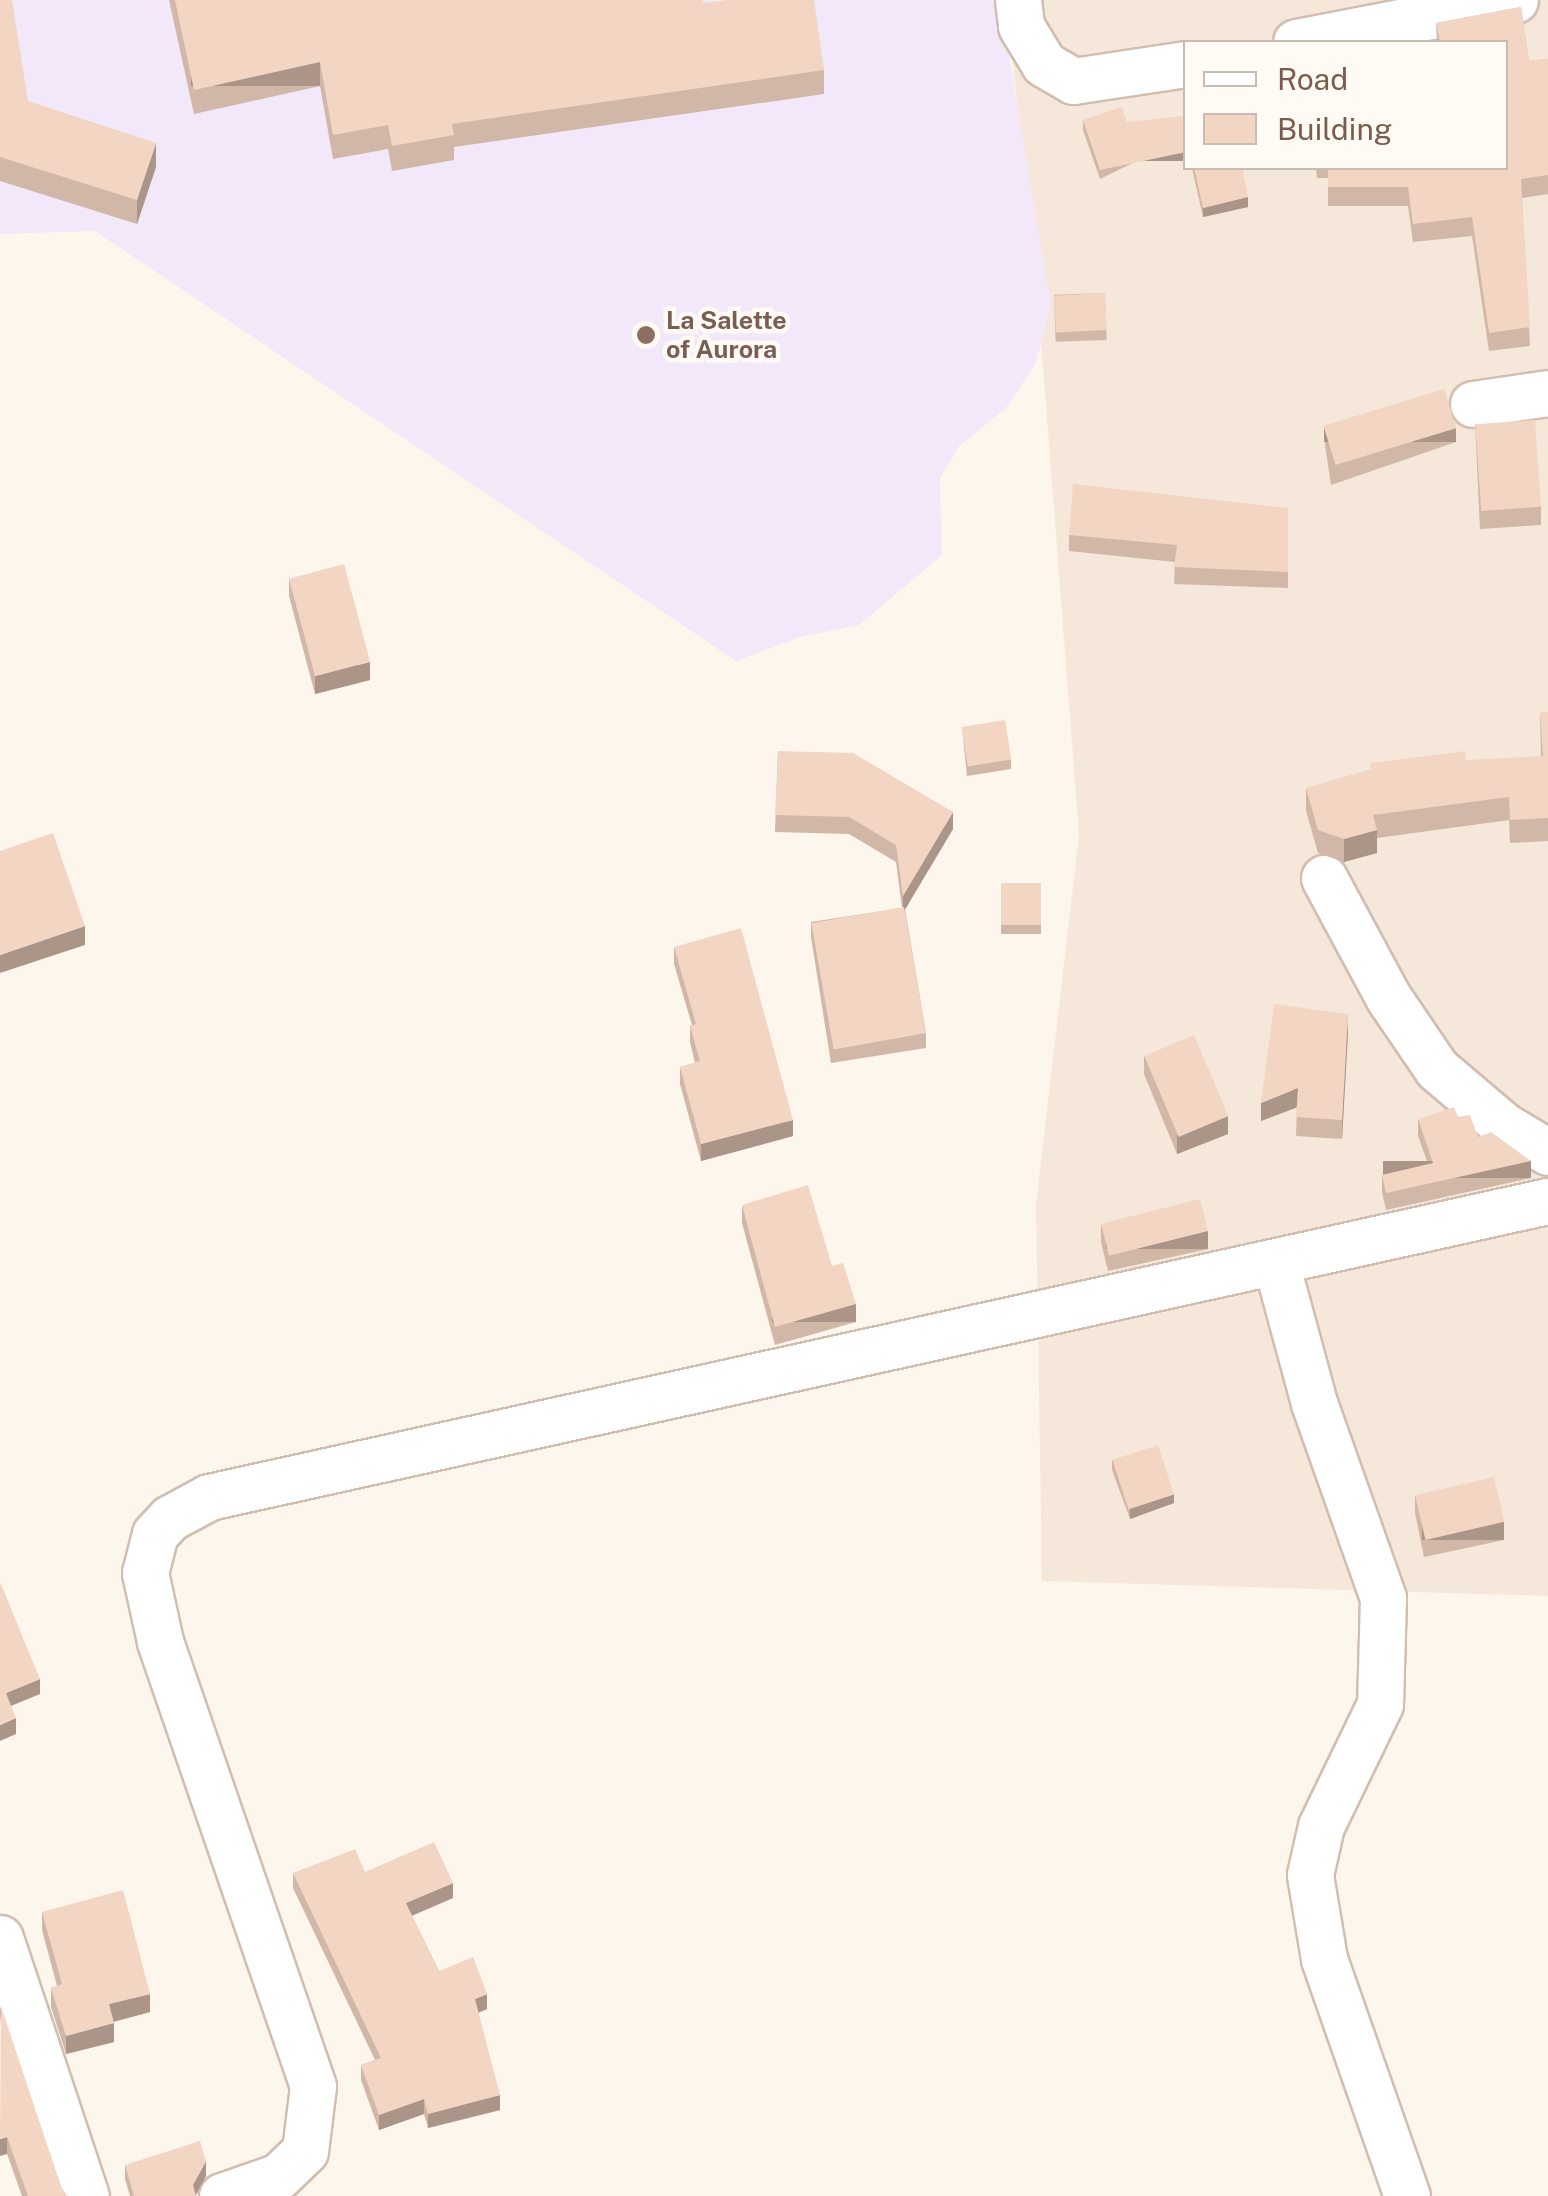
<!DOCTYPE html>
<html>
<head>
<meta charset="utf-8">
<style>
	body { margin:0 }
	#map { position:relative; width:1548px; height:2196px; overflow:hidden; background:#fdf6ec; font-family:"Public Sans",sans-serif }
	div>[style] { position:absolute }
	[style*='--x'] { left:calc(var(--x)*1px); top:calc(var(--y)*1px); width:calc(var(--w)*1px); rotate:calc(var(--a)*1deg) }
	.residential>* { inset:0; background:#f5e8da }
	.education>* { inset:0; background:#f3e8fa }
	.roads { filter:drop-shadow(2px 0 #d1beb0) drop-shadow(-2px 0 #d1beb0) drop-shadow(0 2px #d1beb0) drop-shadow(0 -2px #d1beb0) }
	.minor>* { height:45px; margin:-22.5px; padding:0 22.5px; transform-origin:22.5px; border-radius:22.5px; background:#fff }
	.wall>* { inset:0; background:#d1b7a8; transform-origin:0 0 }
	.shaded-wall>* { inset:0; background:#aa9588; transform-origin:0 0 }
	.building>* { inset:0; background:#f3d5c3; transform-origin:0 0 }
	.dots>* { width:28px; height:28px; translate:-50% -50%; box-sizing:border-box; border:5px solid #fffaf3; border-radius:50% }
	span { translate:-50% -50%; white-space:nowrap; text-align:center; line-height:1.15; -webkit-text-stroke:9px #fffaf3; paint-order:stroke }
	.education-label { font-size:25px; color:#785e54; font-weight:700 }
	.left { translate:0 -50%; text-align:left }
	.legend { position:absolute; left:1183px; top:40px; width:325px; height:130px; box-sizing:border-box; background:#fffaf3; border:2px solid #cabbb1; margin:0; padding:12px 18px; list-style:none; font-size:30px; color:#7a5c4d }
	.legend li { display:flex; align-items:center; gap:20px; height:50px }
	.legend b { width:50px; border:2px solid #cabbb1 }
</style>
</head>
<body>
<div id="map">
	<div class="residential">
		<div style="clip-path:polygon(evenodd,1006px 0,1548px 0,1548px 1596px,1042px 1581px,1036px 1204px,1079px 835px,1037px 288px,1006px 0,1186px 42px,1506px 42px,1506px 168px,1186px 168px,1186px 42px)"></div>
	</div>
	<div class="education">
		<div style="clip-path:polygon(0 0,1000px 0,1051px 306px,1036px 363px,1006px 408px,959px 446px,940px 478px,942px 555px,859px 625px,800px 637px,736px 661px,95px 231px,0 234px)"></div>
	</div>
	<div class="roads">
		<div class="minor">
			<div style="--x:1018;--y:0;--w:26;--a:83"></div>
			<div style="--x:1021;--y:26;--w:44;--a:58.8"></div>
			<div style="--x:1044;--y:64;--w:34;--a:30"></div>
			<div style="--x:1073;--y:81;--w:114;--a:-8.6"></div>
			<div style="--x:1296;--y:42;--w:223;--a:-10.9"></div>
			<div style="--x:1473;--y:404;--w:76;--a:-8.3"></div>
			<div style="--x:1324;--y:878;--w:135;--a:61.7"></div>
			<div style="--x:1388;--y:997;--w:87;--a:55.8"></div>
			<div style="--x:1437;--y:1069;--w:87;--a:40.3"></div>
			<div style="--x:1503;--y:1125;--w:52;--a:31"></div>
			<div style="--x:1276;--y:1263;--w:145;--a:74.8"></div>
			<div style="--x:1314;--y:1403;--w:207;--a:70.5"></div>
			<div style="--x:1383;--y:1598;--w:106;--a:91.6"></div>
			<div style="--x:1380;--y:1704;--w:136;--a:115.8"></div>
			<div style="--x:1321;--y:1826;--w:50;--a:102.7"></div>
			<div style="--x:1310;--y:1875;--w:85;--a:80.5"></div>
			<div style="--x:1324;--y:1959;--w:251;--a:70.7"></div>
			<div style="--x:0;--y:1938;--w:272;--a:71.6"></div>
			<div style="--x:222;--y:2196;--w:60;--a:-19.3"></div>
			<div style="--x:279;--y:2176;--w:36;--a:-44"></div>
			<div style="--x:305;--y:2151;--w:65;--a:-83"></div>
			<div style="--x:313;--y:2086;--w:471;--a:-109"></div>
			<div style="--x:160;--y:1641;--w:70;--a:-102.4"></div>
			<div style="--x:145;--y:1573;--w:40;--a:-75.6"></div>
			<div style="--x:155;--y:1534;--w:22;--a:-47"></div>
			<div style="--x:170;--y:1518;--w:44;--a:-28.3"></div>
			<div style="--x:209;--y:1497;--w:1371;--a:-12.47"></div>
		</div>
	</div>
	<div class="wall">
		<div style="clip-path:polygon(0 0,28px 101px,156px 167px,137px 224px,0 181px)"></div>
		<div style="clip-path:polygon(169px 0,703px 0,703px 3px,824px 70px,824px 94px,454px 147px,454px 160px,392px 171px,388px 149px,333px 159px,320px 86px,194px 114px)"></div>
		<div style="clip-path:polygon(1521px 7px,1529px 61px,1548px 59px,1548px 194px,1522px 198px,1530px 346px,1489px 351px,1472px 236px,1413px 242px,1408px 206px,1328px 206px,1328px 178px,1317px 178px,1316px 168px,1506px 168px,1506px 42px,1437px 42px,1436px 23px)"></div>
		<div style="clip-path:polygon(1083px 120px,1127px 122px,1184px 131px,1186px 122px,1186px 137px,1100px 179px,1083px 130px)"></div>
		<div style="clip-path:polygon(1192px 168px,1242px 168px,1248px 207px,1203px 217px)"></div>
		<div style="left:1105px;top:293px;width:47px;height:51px;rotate:88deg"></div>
		<div style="clip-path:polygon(1475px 423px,1541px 507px,1541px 525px,1480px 529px)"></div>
		<div style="clip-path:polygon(1325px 430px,1456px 442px,1331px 485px,1325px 445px)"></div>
		<div style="clip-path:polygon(1288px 508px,1288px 588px,1174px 584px,1175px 562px,1069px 551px,1069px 535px)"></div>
		<div style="clip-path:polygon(289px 578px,370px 680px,315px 694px,289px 596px)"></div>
		<div style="clip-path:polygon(1548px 712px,1548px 841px,1510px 843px,1509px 820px,1377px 838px,1377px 853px,1344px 862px,1318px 853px,1306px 811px,1306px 788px,1541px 756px,1540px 713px)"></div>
		<div style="clip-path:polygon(962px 727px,1011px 760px,1011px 769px,967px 776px)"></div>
		<div style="clip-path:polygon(778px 751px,953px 829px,905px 909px,926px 1033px,926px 1048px,831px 1063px,811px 937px,811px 922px,902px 908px,896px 862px,849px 834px,775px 832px)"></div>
		<div style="left:1001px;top:883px;width:40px;height:51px"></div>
		<div style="clip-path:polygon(674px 947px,793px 1136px,701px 1161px,680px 1084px,680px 1067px,695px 1063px,690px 1042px,690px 1026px,692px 1025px,674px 964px)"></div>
		<div style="clip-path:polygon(1348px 1033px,1342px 1139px,1296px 1136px,1297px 1107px,1261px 1121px)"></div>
		<div style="clip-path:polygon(1144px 1056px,1228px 1134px,1177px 1154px,1144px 1074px)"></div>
		<div style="clip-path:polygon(1458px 1117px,1478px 1137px,1531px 1178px,1386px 1210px,1382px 1192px,1382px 1175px,1428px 1164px,1418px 1136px,1418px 1119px)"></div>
		<div style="clip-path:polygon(742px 1205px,832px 1266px,856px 1322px,775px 1345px,742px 1223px)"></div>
		<div style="clip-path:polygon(1101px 1224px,1208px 1249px,1108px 1271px,1101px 1242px)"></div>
		<div style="clip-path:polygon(1112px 1460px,1174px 1503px,1130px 1519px,1112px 1470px)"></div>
		<div style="clip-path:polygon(1415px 1495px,1504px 1540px,1424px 1557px,1415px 1513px)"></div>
		<div style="clip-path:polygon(365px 1872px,453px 1898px,412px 1916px,439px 1971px,487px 2009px,478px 2013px,500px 2110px,428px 2128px,424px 2114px,379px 2130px,361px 2080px,361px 2065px,375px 2060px,293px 1888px,293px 1873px)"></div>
		<div style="clip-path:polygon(42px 1912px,150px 2012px,113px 2022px,114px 2042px,66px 2054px,51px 2007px,51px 1988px,57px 1986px,42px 1930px)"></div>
		<div style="clip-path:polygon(0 2006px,61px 2187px,67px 2196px,22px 2196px,7px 2154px)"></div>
		<div style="clip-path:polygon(125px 2165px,206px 2176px,196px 2196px,130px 2196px,125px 2179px)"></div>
	</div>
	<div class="shaded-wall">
		<div style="left:320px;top:62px;width:24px;height:129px;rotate:90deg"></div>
		<div style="clip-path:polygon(156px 143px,156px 167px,137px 224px,137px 200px)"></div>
		<div style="left:1186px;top:152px;width:9px;height:88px;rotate:90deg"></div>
		<div style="clip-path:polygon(1248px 197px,1248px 207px,1203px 217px,1203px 208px)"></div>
		<div style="left:1456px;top:428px;width:14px;height:132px;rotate:90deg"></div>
		<div style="clip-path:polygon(370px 662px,370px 680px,315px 694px,315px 676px)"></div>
		<div style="clip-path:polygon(953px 812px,953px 829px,903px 913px,903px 896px)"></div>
		<div style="clip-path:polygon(1377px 830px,1377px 853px,1344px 862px,1344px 839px)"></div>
		<div style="clip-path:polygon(85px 926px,85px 945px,0 973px,0 955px)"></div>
		<div style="clip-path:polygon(1348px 1014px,1348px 1033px,1342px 1139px,1342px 1120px)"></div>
		<div style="clip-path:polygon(1298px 1088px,1298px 1107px,1261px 1121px,1261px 1103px)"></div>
		<div style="clip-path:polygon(1228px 1116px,1228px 1134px,1177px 1154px,1177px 1135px)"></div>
		<div style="clip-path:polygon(793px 1120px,793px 1136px,701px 1161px,701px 1144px)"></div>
		<div style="left:1531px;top:1161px;width:17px;height:148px;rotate:90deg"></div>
		<div style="left:1208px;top:1231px;width:18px;height:102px;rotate:90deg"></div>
		<div style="left:856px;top:1304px;width:18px;height:84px;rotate:90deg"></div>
		<div style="clip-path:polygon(1174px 1494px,1174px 1503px,1130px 1519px,1130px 1509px)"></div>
		<div style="left:1504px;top:1522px;width:18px;height:82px;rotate:90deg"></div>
		<div style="clip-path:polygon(40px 1679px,40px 1694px,6px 1708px,6px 1693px)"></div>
		<div style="clip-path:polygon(16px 1718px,16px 1734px,0 1741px,0 1725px)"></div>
		<div style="clip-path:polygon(453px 1883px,453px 1898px,406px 1918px,406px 1903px)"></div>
		<div style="clip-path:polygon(150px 1994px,150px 2012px,109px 2023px,109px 2004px)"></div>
		<div style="clip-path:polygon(487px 1994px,487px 2009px,475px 2014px,475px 1999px)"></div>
		<div style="clip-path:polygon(114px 2023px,114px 2042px,66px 2054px,66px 2036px)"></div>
		<div style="clip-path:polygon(500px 2095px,500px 2110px,428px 2128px,428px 2114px)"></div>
		<div style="clip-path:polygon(424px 2099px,424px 2114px,379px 2130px,379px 2115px)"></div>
		<div style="clip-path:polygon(7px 2137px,7px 2154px,0 2156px,0 2139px)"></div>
		<div style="clip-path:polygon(206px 2161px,206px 2176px,195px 2196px,193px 2185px)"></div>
	</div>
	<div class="building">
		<div style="clip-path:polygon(0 0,12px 0,28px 101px,156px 143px,137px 200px,0 157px)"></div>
		<div style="clip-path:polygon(175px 0,703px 0,703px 3px,727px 0,814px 0,824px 70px,452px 124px,454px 135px,392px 146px,388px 125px,333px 135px,320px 62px,194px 90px)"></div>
		<div style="clip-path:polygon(1521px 7px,1529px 61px,1548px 59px,1548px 175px,1521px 179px,1530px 327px,1489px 333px,1472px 217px,1413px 224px,1408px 187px,1328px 187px,1328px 168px,1506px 168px,1506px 42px,1440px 42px,1436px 23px)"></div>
		<div style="clip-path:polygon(1122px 107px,1127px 122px,1183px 116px,1186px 152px,1100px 170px,1083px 120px)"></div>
		<div style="clip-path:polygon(1194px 168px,1242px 168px,1248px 197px,1203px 208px)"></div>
		<div style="left:1105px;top:293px;width:37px;height:51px;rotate:87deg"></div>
		<div style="left:1444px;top:389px;width:41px;height:126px;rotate:73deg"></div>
		<div style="left:1535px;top:420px;width:87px;height:60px;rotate:86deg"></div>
		<div style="clip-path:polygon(1073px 484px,1288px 508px,1288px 572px,1174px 567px,1177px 545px,1069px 535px)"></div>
		<div style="left:344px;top:564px;width:101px;height:57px;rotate:75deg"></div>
		<div style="clip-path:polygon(1548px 712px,1548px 818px,1510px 820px,1509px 797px,1373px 815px,1377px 830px,1344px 839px,1318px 830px,1306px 788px,1371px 769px,1370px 763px,1465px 751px,1466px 760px,1543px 756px,1540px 713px)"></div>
		<div style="left:1005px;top:720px;width:40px;height:44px;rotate:81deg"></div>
		<div style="clip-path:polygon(778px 751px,853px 753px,953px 812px,903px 896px,896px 845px,849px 817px,775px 815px)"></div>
		<div style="clip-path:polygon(53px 833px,85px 926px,0 955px,0 851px)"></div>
		<div style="left:1001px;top:883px;width:40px;height:42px"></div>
		<div style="left:904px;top:907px;width:128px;height:94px;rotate:80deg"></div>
		<div style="clip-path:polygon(741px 928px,793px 1120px,701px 1144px,680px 1067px,700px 1061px,690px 1026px,696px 1024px,674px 947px)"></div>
		<div style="clip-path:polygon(1274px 1004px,1348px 1014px,1342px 1120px,1296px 1117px,1298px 1088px,1261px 1103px)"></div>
		<div style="left:1194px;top:1035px;width:88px;height:54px;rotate:67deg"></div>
		<div style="clip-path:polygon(1454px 1107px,1458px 1117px,1470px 1115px,1478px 1137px,1491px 1132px,1531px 1161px,1386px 1193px,1382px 1175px,1433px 1163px,1418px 1119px)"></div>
		<div style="clip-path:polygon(808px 1185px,832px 1266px,843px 1263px,856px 1304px,775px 1327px,742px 1205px)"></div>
		<div style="left:1200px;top:1199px;width:33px;height:102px;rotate:76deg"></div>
		<div style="left:1158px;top:1445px;width:52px;height:48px;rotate:72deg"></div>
		<div style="left:1494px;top:1477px;width:46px;height:81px;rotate:77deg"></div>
		<div style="clip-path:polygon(0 1582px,40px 1679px,6px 1693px,16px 1718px,0 1725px)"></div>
		<div style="clip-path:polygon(434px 1842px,453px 1883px,406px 1903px,439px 1971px,473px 1957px,487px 1994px,475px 1999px,500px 2095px,428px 2114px,424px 2099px,379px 2115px,361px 2065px,381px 2058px,293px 1873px,355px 1849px,365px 1872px)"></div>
		<div style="clip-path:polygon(123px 1890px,150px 1994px,109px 2004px,114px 2023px,66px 2036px,51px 1988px,62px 1984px,42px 1912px)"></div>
		<div style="clip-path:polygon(1px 2006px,61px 2187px,67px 2196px,28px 2196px,7px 2137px,0 2139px)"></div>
		<div style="clip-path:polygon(200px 2141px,206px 2161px,193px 2185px,196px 2196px,134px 2196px,125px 2165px)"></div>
	</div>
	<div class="dots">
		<div style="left:646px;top:335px;background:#8d6e63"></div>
	</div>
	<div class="education-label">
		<span class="left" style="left:666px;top:335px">La Salette<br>of Aurora</span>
	</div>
	<ul class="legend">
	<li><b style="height:12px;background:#fff"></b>Road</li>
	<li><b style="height:28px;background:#f3d5c3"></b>Building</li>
	</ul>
</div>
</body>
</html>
